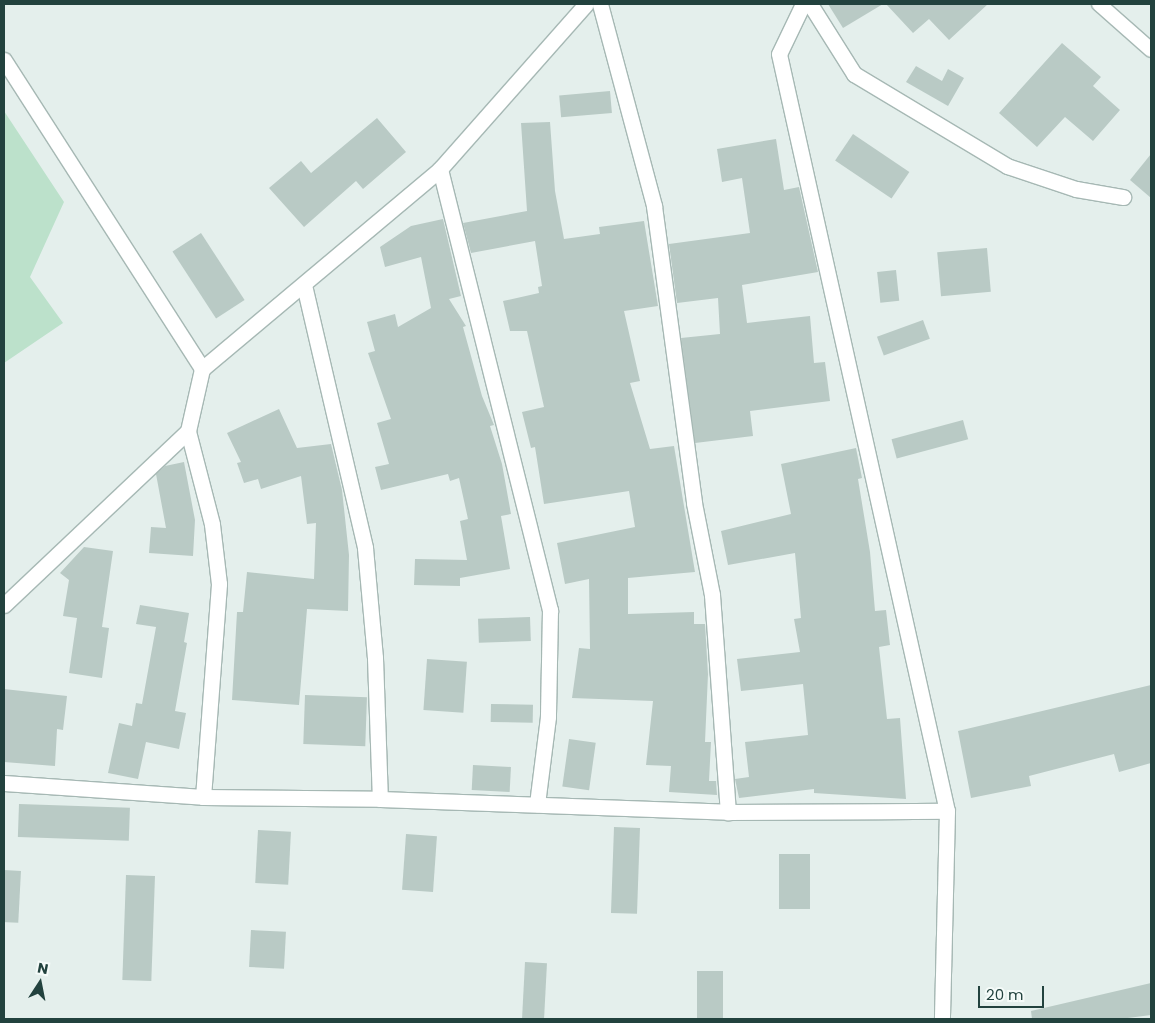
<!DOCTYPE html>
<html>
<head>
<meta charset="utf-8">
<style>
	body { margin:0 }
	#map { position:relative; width:1155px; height:1023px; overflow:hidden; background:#e4efec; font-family:Poppins,sans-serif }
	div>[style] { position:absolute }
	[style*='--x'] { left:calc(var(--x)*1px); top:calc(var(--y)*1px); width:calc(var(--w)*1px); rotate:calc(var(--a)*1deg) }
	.green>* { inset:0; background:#bce1cb }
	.building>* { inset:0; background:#b9cac5; transform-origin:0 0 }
	.roads { filter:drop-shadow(1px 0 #a6b8b4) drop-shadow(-1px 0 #a6b8b4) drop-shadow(0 1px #a6b8b4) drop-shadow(0 -1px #a6b8b4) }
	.lane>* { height:14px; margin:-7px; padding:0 7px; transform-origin:7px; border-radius:7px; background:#fff }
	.street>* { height:15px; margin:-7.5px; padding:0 7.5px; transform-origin:7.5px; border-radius:7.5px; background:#fff }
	span { translate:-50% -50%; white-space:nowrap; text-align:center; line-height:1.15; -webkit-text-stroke:5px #f5fbf9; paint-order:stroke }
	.frame { position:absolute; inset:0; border:5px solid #22423e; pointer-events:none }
	.north { position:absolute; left:15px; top:958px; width:50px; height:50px; -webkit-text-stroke:4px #f5fbf9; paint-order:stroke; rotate:11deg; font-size:14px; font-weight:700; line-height:20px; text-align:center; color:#22423e }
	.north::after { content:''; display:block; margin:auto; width:18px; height:22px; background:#22423e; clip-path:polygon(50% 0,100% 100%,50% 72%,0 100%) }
	.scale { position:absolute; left:978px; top:986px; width:66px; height:22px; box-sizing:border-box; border:2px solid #22423e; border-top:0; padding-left:6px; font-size:15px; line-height:18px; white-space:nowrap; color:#22423e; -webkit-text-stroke:4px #f5fbf9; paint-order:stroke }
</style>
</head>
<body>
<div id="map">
	<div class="green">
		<div style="clip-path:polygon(4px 111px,64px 202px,30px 277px,63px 323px,4px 363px)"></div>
	</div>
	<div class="building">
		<div style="clip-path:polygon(828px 4px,883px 4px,843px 28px)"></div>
		<div style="clip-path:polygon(886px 4px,988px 4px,949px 40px,929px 19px,913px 33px)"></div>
		<div style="clip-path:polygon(1062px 43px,1101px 77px,1093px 86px,1120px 110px,1093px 141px,1065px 117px,1037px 147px,999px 113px)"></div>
		<div style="clip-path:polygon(916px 66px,942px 81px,948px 69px,964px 78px,948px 106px,906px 82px)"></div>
		<div style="left:610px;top:91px;width:22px;height:51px;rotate:85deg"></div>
		<div style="clip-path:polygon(377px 118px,406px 152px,363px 189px,356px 181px,304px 227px,269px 188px,301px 161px,311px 173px)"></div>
		<div style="clip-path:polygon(550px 122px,555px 191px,564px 239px,600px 234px,599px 227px,644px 221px,658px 306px,624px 311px,640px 381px,630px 383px,650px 449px,674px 446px,695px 572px,628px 578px,628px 614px,694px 612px,694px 624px,705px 624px,708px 674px,705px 742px,711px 742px,709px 781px,716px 781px,717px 795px,669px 792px,671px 766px,646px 765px,653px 701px,572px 698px,579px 648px,590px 649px,589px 579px,565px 584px,557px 543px,635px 527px,629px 491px,544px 504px,535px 447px,531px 448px,522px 412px,544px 407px,527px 331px,510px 331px,503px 301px,539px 293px,538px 287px,542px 286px,535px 241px,471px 253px,463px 223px,527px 211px,521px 123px)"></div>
		<div style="left:853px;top:134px;width:68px;height:32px;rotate:34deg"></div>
		<div style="clip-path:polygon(776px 139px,784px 190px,799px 187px,818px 272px,742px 285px,747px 323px,810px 316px,814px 363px,825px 362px,830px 401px,750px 411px,753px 436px,695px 443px,681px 338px,720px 334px,718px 298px,677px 303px,669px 244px,750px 233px,742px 178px,722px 182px,717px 149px)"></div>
		<div style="clip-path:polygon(1151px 154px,1151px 198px,1130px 180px)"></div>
		<div style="clip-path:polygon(443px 219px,461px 296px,449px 299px,466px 326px,463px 327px,482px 396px,494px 425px,490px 426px,502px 464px,511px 514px,501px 516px,510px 569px,460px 578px,460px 586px,414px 585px,415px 559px,467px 560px,460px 521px,468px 519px,459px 478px,450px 481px,448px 474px,381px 490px,375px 467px,389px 464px,377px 423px,391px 419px,368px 353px,375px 351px,367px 322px,395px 314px,398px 327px,431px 308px,421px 257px,385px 267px,380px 247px,411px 226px)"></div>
		<div style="left:201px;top:233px;width:80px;height:34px;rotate:57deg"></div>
		<div style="left:987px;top:248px;width:44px;height:50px;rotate:85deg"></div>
		<div style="left:896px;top:270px;width:31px;height:19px;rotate:84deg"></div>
		<div style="left:923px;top:320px;width:20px;height:49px;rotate:70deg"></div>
		<div style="clip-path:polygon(279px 409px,297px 448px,331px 444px,342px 490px,349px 555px,348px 611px,307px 609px,299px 705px,232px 700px,237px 612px,243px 612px,247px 572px,314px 579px,316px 523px,307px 524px,301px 476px,261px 489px,258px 479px,244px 483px,237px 463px,241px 462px,227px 433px)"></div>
		<div style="left:963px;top:420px;width:20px;height:74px;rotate:75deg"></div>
		<div style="clip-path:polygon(856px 448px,862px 478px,858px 479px,870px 552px,875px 611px,886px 610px,890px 645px,879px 647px,887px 719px,900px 718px,906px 799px,814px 793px,814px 789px,739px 798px,735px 779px,749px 777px,745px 742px,808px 735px,803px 684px,741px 691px,737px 659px,800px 652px,794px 619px,801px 618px,795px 553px,728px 565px,721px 531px,791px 514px,781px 464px)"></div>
		<div style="clip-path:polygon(184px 462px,195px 520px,193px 556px,149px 553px,151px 527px,166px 528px,156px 474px,165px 466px)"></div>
		<div style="clip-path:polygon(84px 547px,113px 551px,102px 627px,109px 628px,102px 678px,69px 673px,77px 618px,63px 616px,69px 580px,60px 573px)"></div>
		<div style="clip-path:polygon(140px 605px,189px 613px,184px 642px,187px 643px,175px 711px,186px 713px,179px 749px,146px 742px,138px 779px,108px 773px,119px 723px,132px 726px,136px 703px,142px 704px,156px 627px,136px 624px)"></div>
		<div style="left:530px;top:617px;width:24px;height:52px;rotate:88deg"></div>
		<div style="left:427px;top:659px;width:40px;height:51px;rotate:4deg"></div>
		<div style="clip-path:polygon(1151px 685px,1151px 763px,1119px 772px,1114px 754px,1029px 776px,1031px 786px,971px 798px,958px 731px)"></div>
		<div style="clip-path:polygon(4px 689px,67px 696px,63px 730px,57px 729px,55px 766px,4px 762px)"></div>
		<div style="left:305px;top:695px;width:62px;height:49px;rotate:2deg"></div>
		<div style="left:491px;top:704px;width:42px;height:18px;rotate:1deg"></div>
		<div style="left:569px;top:739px;width:27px;height:48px;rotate:8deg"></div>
		<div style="left:473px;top:765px;width:38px;height:25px;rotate:3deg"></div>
		<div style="left:19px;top:804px;width:111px;height:33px;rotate:2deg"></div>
		<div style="left:614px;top:827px;width:26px;height:86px;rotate:2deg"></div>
		<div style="left:258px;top:830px;width:33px;height:53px;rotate:3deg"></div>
		<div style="left:406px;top:834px;width:31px;height:56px;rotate:4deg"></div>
		<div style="left:779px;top:854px;width:31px;height:55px"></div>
		<div style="left:4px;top:870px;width:17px;height:52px;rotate:3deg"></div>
		<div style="left:126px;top:875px;width:29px;height:105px;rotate:2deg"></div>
		<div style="left:251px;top:930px;width:35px;height:37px;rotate:3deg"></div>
		<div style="left:525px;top:962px;width:22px;height:57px;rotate:3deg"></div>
		<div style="left:697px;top:971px;width:26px;height:48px"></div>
		<div style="clip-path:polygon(1151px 983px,1151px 1015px,1120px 1019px,1032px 1019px,1031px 1011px)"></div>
	</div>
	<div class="roads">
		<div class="lane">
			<div style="--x:1099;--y:4;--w:69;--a:41.5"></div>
		</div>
		<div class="street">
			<div style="--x:600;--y:4;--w:209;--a:75"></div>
			<div style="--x:654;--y:206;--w:300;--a:82.3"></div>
			<div style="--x:694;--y:503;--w:94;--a:78.9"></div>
			<div style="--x:712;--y:595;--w:218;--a:85.8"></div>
			<div style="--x:803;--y:4;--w:55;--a:115.6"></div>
			<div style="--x:779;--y:54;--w:775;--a:77.49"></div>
			<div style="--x:947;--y:811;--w:208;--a:91.4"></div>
			<div style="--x:810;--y:4;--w:83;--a:57.8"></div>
			<div style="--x:854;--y:74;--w:179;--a:31"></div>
			<div style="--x:1007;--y:166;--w:73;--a:18.4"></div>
			<div style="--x:1076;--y:189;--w:48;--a:9.7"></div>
			<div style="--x:4;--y:60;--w:367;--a:57.3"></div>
			<div style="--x:440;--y:169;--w:455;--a:76"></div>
			<div style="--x:550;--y:610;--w:107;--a:91.1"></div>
			<div style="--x:548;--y:717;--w:88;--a:97.2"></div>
			<div style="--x:304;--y:285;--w:270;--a:76.9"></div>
			<div style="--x:365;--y:548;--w:110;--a:84.8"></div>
			<div style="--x:375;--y:658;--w:141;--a:88"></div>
			<div style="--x:4;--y:605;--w:253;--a:-43.4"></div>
			<div style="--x:4;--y:783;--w:199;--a:4"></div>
			<div style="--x:203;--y:797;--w:177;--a:0.6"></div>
			<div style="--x:380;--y:799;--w:348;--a:2.1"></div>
			<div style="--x:728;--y:812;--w:219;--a:-0.3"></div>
			<div style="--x:203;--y:797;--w:214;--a:-85.7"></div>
			<div style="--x:219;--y:584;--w:60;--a:-96.7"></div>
			<div style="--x:212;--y:524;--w:96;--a:-104.5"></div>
			<div style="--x:188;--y:431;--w:64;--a:-77.3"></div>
			<div style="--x:202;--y:369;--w:311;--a:-40"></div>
			<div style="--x:440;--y:169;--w:220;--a:-48.5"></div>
		</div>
	</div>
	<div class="frame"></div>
	<div class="north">N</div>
	<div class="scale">20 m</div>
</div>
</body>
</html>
